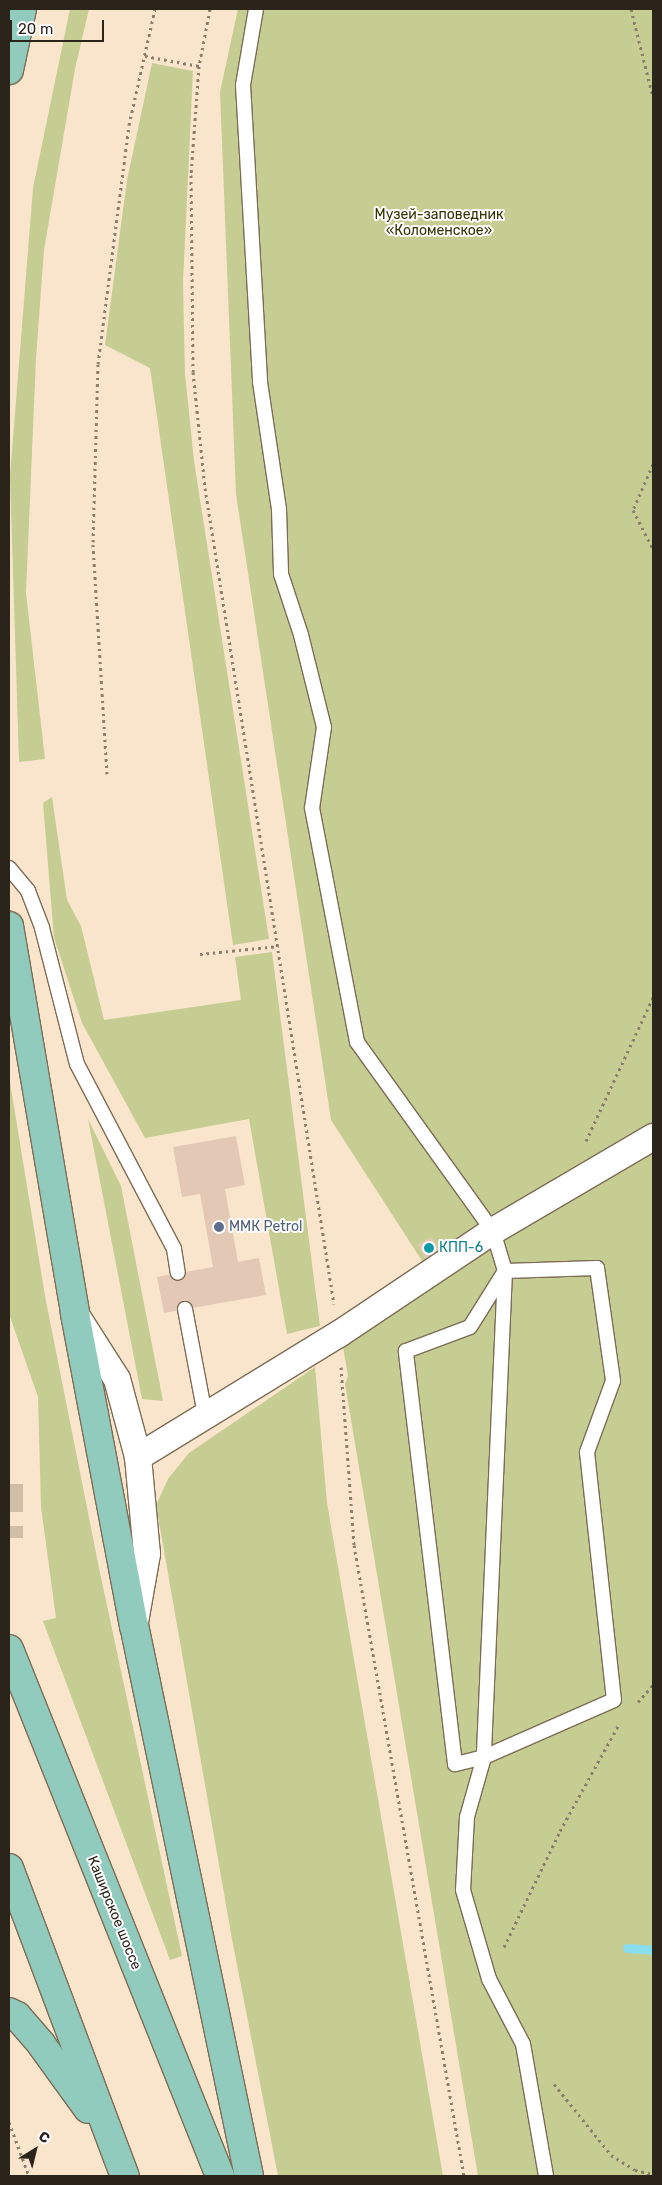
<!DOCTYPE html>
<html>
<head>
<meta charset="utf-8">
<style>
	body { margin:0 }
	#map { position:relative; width:662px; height:2185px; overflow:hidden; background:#f9e5cc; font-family:Rubik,sans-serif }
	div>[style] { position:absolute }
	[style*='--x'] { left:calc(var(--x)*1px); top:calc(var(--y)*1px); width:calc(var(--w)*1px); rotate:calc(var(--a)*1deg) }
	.green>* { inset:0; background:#c5cd92 }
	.stream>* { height:9px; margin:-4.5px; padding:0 4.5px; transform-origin:4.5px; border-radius:4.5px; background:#88deed }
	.building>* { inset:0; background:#e3c9b5; transform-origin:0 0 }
	.primary-tunnel>* { height:28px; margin-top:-14px; transform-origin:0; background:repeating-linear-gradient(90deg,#d0bea9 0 28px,transparent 0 42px) }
	.path>* { height:3px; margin-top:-1.5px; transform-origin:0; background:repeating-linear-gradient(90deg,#8b7e6d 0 2.5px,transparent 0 6.5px) }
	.roads { filter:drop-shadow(1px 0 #7d6c55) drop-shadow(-1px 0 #7d6c55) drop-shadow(0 1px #7d6c55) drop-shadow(0 -1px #7d6c55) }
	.lane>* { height:14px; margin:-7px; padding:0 7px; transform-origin:7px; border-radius:7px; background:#fff }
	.street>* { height:26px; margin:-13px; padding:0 13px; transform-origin:13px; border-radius:13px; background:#fff }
	.primary>* { height:28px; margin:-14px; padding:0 14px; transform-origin:14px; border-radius:14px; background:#91cbbe }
	.dots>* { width:14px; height:14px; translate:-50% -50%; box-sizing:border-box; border:2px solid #fff; border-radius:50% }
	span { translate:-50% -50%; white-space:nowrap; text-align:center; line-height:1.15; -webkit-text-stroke:4px #fff; paint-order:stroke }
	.park-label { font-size:14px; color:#303400 }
	.service-label { font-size:14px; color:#4e5e75 }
	.left { translate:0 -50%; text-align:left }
	.culture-label { font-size:14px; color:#0d838f }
	.street-label { font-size:14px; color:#2b241b }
	.frame { position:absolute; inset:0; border:10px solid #2b241b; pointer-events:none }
	.north { position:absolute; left:10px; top:2125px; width:50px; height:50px; -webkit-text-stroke:4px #fff; paint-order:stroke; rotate:36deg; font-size:14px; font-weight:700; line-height:20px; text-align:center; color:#2b241b }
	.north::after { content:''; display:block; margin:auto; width:18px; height:22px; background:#2b241b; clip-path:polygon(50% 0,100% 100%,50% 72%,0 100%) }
	.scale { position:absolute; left:10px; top:20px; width:94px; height:22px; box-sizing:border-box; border:2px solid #2b241b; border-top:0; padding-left:6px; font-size:15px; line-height:18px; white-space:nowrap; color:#2b241b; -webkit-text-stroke:4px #fff; paint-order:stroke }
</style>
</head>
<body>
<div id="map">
	<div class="green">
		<div style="clip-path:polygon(70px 9px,89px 9px,75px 69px,44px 250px,36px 358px,26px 593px,45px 759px,19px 762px,10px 476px,33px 188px)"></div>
		<div style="clip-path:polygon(238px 9px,653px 9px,653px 2176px,478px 2176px,345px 1384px,348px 1376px,343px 1347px,437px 1284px,331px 1120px,236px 494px,220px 92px)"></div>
		<div style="clip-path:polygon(152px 63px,193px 71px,183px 283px,185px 373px,194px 461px,269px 939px,233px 945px,150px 368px,105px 345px,127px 180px)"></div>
		<div style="clip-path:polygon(52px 797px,67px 900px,81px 926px,104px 1020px,241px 1000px,235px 957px,272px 952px,320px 1326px,287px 1334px,249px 1119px,145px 1138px,82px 1023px,54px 938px,43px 803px)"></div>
		<div style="clip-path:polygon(9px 1076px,45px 1296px,99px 1568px,182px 1956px,170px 1960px,43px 1621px,56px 1618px,41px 1507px,38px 1397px,9px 1314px)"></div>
		<div style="clip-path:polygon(88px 1119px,121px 1186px,163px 1401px,142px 1399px)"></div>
		<div style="clip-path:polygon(315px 1367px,327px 1503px,443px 2176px,278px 2176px,232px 1939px,156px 1505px,168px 1479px,189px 1453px)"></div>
	</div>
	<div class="stream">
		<div style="--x:627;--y:1948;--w:26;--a:4"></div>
	</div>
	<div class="building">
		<div style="clip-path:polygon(236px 1136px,245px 1185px,225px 1189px,238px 1262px,259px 1258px,266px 1295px,164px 1313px,157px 1277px,213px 1267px,200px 1194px,182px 1197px,173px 1147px)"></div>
		<div style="left:432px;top:1237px;width:17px;height:16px;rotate:62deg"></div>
	</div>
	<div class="primary-tunnel">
		<div style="--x:9;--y:1484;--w:54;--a:90"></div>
	</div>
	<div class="path">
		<div style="--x:210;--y:9;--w:58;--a:100.9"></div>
		<div style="--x:199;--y:66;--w:109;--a:94.2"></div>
		<div style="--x:191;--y:175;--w:197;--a:89.4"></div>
		<div style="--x:193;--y:372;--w:117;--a:84.1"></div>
		<div style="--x:205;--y:488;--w:826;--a:81.02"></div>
		<div style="--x:631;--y:9;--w:91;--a:76"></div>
		<div style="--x:145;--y:56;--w:55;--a:10.5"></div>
		<div style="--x:653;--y:464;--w:50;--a:113.5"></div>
		<div style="--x:633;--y:510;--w:44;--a:62.9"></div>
		<div style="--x:107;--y:774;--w:232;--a:-93.5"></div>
		<div style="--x:93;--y:542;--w:178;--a:-88.4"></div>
		<div style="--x:98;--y:364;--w:241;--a:-82.6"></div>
		<div style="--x:129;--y:125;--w:119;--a:-77.4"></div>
		<div style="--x:200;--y:954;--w:79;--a:-5.8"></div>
		<div style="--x:586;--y:1141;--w:159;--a:-65"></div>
		<div style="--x:341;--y:1367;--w:178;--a:85.8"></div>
		<div style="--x:354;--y:1545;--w:641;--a:80.11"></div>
		<div style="--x:638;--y:1702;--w:23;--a:-49"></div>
		<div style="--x:504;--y:1947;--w:129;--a:-64.2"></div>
		<div style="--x:560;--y:1831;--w:122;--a:-61.1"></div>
		<div style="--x:554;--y:2084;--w:91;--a:51.2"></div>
		<div style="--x:611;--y:2155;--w:28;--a:32"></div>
		<div style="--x:635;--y:2170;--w:18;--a:13"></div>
		<div style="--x:9;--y:2122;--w:58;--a:69.7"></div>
	</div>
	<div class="roads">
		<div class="lane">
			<div style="--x:256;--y:9;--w:77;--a:99.7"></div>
			<div style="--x:243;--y:85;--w:297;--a:86.7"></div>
			<div style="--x:260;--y:382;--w:128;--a:81.5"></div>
			<div style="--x:279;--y:509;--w:65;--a:88.2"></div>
			<div style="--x:281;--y:574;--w:64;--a:71.8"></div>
			<div style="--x:301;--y:635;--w:95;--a:76"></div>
			<div style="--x:324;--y:727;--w:82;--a:98.4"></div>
			<div style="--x:312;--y:808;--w:238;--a:79.1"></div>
			<div style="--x:357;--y:1042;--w:233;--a:54.3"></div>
			<div style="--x:493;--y:1231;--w:42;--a:73.3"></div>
			<div style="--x:505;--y:1271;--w:486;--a:92.5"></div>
			<div style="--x:484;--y:1757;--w:62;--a:105.8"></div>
			<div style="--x:467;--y:1817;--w:73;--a:93.1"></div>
			<div style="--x:463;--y:1890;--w:93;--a:73.7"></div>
			<div style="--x:489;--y:1979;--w:73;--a:62.4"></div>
			<div style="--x:523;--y:2044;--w:134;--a:80.1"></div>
			<div style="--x:9;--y:868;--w:30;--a:50"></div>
			<div style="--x:28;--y:891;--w:40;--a:69"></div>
			<div style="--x:42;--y:928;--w:140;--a:75.6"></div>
			<div style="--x:77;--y:1064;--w:209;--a:62.3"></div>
			<div style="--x:174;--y:1249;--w:24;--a:81"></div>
			<div style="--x:597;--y:1268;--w:114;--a:81.9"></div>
			<div style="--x:613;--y:1381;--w:76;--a:110.1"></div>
			<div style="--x:587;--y:1452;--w:249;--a:83.8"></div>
			<div style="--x:614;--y:1700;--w:142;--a:156.3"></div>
			<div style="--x:484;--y:1757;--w:30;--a:166"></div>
			<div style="--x:455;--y:1764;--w:416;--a:-96.8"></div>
			<div style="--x:406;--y:1351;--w:68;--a:-20.6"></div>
			<div style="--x:470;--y:1327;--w:66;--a:-58"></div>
			<div style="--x:505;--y:1271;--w:92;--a:-1.9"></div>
			<div style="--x:185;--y:1309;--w:108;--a:79.3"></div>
		</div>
		<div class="street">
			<div style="--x:76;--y:1315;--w:76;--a:57.4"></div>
			<div style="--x:117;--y:1379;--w:81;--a:74.9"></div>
			<div style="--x:138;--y:1457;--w:97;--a:84.7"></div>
			<div style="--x:147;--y:1554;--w:69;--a:100"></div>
			<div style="--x:138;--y:1457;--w:236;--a:-31.5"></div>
			<div style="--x:339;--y:1334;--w:185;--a:-33.8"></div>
			<div style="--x:493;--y:1231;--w:186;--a:-30.4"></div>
		</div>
		<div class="primary">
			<div style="--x:9;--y:70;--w:62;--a:-78"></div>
			<div style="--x:9;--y:926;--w:394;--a:80.3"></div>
			<div style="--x:75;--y:1314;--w:317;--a:79.3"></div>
			<div style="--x:134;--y:1625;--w:563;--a:78.21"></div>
			<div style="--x:9;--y:1649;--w:568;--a:68.18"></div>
			<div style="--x:9;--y:1868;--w:329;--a:69.4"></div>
			<div style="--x:9;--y:2012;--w:9;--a:27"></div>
			<div style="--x:17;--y:2016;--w:37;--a:49"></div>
			<div style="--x:41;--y:2044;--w:80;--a:54.1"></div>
		</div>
	</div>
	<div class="dots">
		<div style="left:219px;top:1227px;background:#5c6f8a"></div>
		<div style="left:429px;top:1248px;background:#0f9aa8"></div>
	</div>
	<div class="park-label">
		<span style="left:439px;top:223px">Музей-заповедник<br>«Коломенское»</span>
	</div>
	<div class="service-label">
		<span class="left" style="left:229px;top:1227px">ММК Petrol</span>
	</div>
	<div class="culture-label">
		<span class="left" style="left:439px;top:1248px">КПП-6</span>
	</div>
	<div class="street-label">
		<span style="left:114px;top:1913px;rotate:68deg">Каширское шоссе</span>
	</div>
	<div class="frame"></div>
	<div class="north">С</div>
	<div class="scale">20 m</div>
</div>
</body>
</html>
